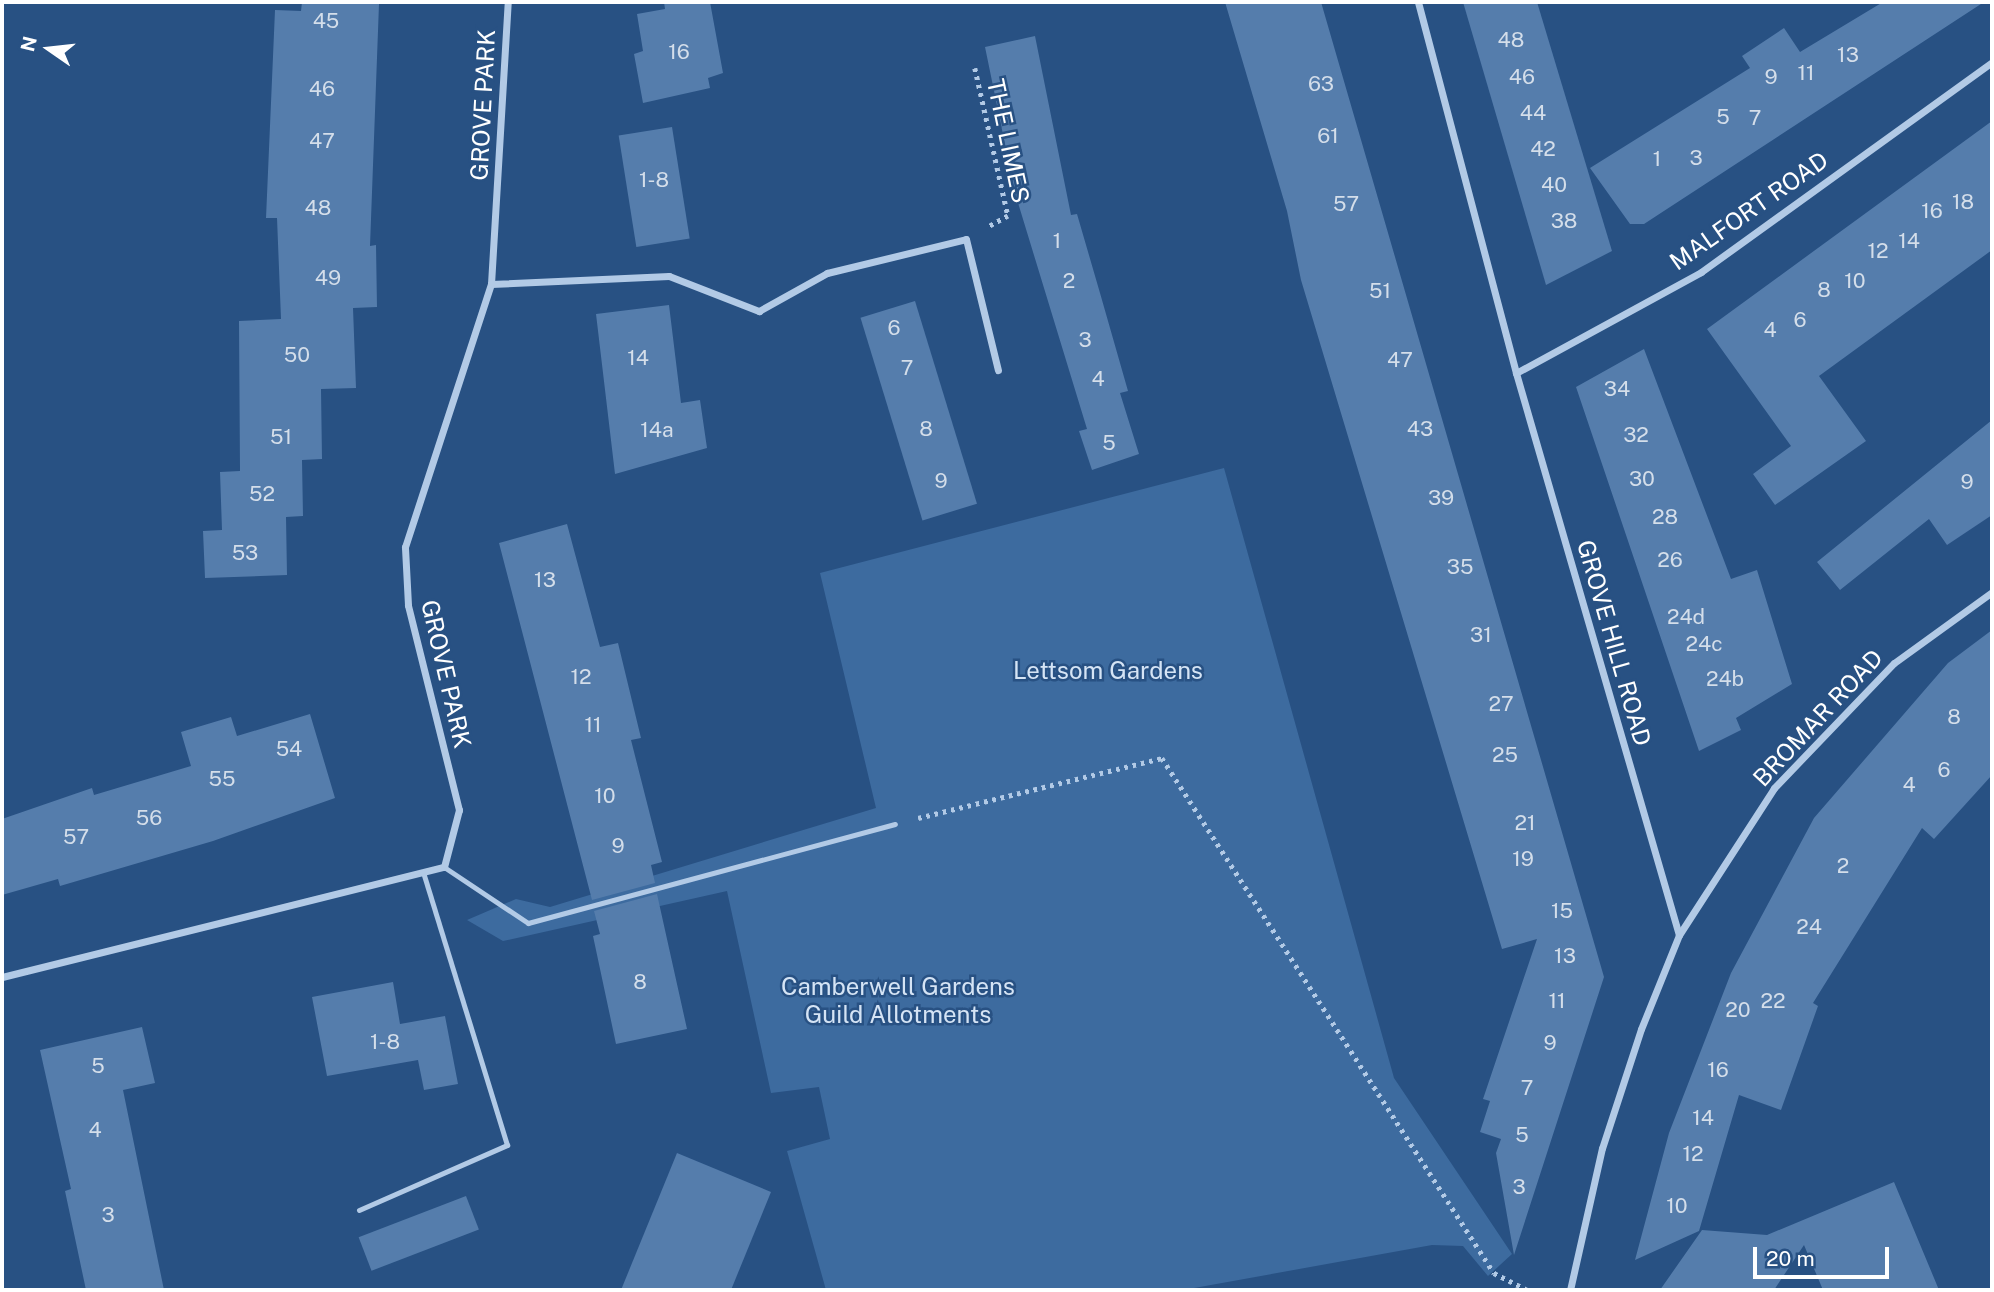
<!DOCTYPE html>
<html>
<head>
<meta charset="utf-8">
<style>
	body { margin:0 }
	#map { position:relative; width:1994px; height:1292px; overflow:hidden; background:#285183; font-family:"Public Sans",sans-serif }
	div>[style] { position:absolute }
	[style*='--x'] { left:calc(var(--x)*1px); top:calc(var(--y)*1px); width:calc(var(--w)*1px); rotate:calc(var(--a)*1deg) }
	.green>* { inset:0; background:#3d6b9f }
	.building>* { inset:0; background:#557dac; transform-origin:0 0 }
	.path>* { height:4.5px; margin-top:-2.25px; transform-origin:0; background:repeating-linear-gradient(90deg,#b2cae6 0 3.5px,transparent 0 8.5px) }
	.lane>* { height:5px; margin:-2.5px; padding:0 2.5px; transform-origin:2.5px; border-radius:2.5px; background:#b2cae6 }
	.street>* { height:7px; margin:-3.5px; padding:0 3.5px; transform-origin:3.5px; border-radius:3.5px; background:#b2cae6 }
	span { translate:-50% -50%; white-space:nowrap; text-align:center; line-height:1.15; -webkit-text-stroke:5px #285183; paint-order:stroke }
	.number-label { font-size:21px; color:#d4deea }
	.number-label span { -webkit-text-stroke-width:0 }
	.street-label { font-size:24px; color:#fff }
	.park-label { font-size:24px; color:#d5e4f5 }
	.frame { position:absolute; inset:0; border:4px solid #fff; pointer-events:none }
	.north { position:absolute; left:14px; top:14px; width:70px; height:70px; -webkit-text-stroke:5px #285183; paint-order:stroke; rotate:284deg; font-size:19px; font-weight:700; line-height:28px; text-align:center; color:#fff }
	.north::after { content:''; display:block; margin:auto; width:24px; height:32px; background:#fff; clip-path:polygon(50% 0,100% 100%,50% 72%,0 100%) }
	.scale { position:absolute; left:1753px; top:1247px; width:136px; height:32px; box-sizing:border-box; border:4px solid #fff; border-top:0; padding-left:9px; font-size:21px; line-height:24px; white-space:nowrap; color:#fff; -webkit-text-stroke:5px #285183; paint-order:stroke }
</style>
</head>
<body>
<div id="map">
	<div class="green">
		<div style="clip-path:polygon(1224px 468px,1394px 1078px,1512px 1254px,1488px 1276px,1463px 1246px,1432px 1245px,1183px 1290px,826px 1290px,787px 1151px,830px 1139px,819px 1087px,771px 1093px,727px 891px,503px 941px,467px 920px,516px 899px,550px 907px,876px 808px,820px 573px)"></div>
	</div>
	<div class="building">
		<div style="clip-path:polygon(302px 2px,379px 4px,370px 246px,376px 245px,377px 307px,353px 308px,356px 388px,321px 389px,322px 459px,302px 460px,303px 516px,286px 517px,287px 575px,205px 578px,203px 531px,222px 530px,220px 472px,240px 471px,239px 321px,281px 319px,277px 218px,266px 218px,275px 10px,301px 11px)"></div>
		<div style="clip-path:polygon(664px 2px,710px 2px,723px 73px,708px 78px,710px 88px,643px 103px,634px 54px,643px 51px,637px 14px,665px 9px)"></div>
		<div style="clip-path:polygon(1225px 2px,1321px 2px,1604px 977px,1514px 1255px,1496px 1153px,1501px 1139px,1480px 1132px,1490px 1101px,1483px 1099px,1537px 939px,1502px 949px,1301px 280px,1287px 211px)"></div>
		<div style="clip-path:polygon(1463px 2px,1537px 2px,1612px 251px,1546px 285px)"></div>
		<div style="clip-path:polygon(1883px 2px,1984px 2px,1644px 224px,1630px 224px,1590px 168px,1750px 68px,1742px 56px,1784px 28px,1800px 52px)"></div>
		<div style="clip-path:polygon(1035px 36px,1071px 215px,1077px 214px,1100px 293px,1128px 391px,1120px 393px,1139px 454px,1092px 470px,1079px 431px,1087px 429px,1015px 193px,985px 47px)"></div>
		<div style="clip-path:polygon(1992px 121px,1992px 250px,1819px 376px,1866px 441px,1775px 505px,1753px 474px,1791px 446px,1707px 329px)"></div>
		<div style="left:672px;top:127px;width:113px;height:54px;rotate:81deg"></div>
		<div style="left:915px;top:301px;width:212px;height:57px;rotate:73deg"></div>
		<div style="clip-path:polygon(669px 305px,681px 403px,700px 400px,707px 448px,615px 474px,596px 314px)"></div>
		<div style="clip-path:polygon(1644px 349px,1731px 579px,1757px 570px,1792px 684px,1736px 718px,1741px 730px,1699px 751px,1576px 387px)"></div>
		<div style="clip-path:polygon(1992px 420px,1992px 515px,1947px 545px,1929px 519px,1840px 590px,1817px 562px)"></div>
		<div style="clip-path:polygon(567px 524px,600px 647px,618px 643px,641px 738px,631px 740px,662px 862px,651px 865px,655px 883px,592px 900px,499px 543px)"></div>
		<div style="clip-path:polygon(1992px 630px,1992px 775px,1934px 839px,1922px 828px,1813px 1003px,1818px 1006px,1781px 1110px,1739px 1095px,1699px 1231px,1635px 1260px,1669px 1133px,1731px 973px,1814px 818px,1948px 663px)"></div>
		<div style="clip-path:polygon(310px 714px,335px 798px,213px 841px,60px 886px,58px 879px,2px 895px,2px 819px,92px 788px,94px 795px,191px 766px,181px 732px,231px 717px,237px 736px)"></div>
		<div style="clip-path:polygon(657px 894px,687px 1029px,616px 1044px,593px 936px,600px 934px,594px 911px)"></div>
		<div style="clip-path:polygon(393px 982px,400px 1024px,445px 1016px,458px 1084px,424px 1090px,418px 1060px,327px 1076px,312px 997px)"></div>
		<div style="clip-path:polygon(142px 1027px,155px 1083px,123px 1090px,164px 1290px,86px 1290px,65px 1191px,71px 1189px,40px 1050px)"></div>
		<div style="clip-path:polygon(677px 1153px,771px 1192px,731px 1290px,621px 1290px)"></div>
		<div style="clip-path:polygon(1894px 1182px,1939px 1290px,1823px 1290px,1804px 1245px,1774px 1290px,1660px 1290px,1702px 1230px,1767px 1235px)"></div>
		<div style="left:466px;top:1196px;width:36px;height:115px;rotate:69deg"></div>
	</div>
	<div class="path">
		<div style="--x:975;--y:68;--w:152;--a:77.4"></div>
		<div style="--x:1008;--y:216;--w:23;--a:151"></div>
		<div style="--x:918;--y:818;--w:251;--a:-13.8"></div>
		<div style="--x:1162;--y:758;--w:613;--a:57.19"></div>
		<div style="--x:1494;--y:1273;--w:38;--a:27"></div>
	</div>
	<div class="lane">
		<div style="--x:444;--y:867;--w:101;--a:33.7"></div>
		<div style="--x:528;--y:923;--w:380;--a:-15.1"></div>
		<div style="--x:359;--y:1210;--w:162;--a:-23.7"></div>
		<div style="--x:507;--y:1145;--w:282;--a:-107.1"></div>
	</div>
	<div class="street">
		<div style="--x:1418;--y:2;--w:384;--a:75.2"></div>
		<div style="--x:1516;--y:373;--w:585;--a:73.83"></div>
		<div style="--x:1679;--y:935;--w:101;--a:112"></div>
		<div style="--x:1641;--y:1029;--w:125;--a:108.1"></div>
		<div style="--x:1602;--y:1148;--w:146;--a:102.7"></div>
		<div style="--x:491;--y:284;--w:178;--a:-2.6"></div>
		<div style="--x:669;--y:276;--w:97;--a:21.3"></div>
		<div style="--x:759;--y:311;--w:78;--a:-29.2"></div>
		<div style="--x:827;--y:273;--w:143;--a:-13.7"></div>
		<div style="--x:966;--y:239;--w:135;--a:76.3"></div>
		<div style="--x:1516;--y:373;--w:211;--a:-28.6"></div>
		<div style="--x:1701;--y:272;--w:359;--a:-35.8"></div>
		<div style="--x:1679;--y:935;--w:175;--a:-57.1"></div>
		<div style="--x:1774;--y:788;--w:173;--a:-46.2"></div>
		<div style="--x:1894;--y:663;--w:121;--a:-35.9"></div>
		<div style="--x:2;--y:977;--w:455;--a:-14"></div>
		<div style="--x:444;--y:867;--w:59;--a:-75.3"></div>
		<div style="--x:459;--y:810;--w:211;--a:-104"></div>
		<div style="--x:408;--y:605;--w:58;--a:-93"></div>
		<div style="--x:405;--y:547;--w:277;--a:-71.9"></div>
		<div style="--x:491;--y:284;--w:283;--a:-86.6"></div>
	</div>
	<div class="number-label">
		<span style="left:326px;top:21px">45</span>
		<span style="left:1511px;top:40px">48</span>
		<span style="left:679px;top:52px">16</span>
		<span style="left:1848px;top:55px">13</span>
		<span style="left:1806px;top:73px">11</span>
		<span style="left:1522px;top:77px">46</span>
		<span style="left:1771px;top:77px">9</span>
		<span style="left:1321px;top:84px">63</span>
		<span style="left:322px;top:89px">46</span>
		<span style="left:1533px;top:113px">44</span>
		<span style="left:1723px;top:117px">5</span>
		<span style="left:1755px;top:118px">7</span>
		<span style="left:1328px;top:136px">61</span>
		<span style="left:322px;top:141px">47</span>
		<span style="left:1543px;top:149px">42</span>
		<span style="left:1696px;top:158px">3</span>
		<span style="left:1657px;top:159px">1</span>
		<span style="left:654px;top:180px">1-8</span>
		<span style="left:1554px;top:185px">40</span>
		<span style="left:1963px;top:202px">18</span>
		<span style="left:1346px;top:204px">57</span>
		<span style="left:318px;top:208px">48</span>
		<span style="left:1932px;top:211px">16</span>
		<span style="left:1564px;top:221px">38</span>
		<span style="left:1057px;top:241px">1</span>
		<span style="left:1909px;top:241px">14</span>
		<span style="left:1878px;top:251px">12</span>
		<span style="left:328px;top:278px">49</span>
		<span style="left:1069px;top:281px">2</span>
		<span style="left:1855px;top:281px">10</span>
		<span style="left:1824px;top:290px">8</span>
		<span style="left:1380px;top:291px">51</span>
		<span style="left:1800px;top:320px">6</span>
		<span style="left:894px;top:328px">6</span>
		<span style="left:1770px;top:330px">4</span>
		<span style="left:1085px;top:340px">3</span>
		<span style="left:297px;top:355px">50</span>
		<span style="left:638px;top:358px">14</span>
		<span style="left:1400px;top:360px">47</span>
		<span style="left:907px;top:368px">7</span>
		<span style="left:1098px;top:379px">4</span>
		<span style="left:1617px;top:389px">34</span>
		<span style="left:926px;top:429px">8</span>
		<span style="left:1420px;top:429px">43</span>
		<span style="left:657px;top:430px">14a</span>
		<span style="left:1636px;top:435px">32</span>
		<span style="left:281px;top:437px">51</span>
		<span style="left:1109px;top:443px">5</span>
		<span style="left:1642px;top:479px">30</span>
		<span style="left:941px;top:481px">9</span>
		<span style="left:1967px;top:482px">9</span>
		<span style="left:262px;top:494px">52</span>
		<span style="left:1441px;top:498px">39</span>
		<span style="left:1665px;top:517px">28</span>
		<span style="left:245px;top:553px">53</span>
		<span style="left:1670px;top:560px">26</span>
		<span style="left:1460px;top:567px">35</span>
		<span style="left:545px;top:580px">13</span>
		<span style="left:1686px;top:617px">24d</span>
		<span style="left:1481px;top:635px">31</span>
		<span style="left:1704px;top:644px">24c</span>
		<span style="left:581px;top:677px">12</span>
		<span style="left:1725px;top:679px">24b</span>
		<span style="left:1501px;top:704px">27</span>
		<span style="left:1954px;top:717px">8</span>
		<span style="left:593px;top:725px">11</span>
		<span style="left:289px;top:749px">54</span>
		<span style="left:1505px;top:755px">25</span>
		<span style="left:1944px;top:770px">6</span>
		<span style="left:222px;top:779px">55</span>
		<span style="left:1909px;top:785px">4</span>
		<span style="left:605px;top:796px">10</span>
		<span style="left:149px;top:818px">56</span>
		<span style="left:1525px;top:823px">21</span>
		<span style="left:76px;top:837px">57</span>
		<span style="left:618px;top:846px">9</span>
		<span style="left:1523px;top:859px">19</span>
		<span style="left:1843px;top:866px">2</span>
		<span style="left:1562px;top:911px">15</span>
		<span style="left:1809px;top:927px">24</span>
		<span style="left:1565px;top:956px">13</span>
		<span style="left:640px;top:982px">8</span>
		<span style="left:1557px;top:1001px">11</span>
		<span style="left:1773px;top:1001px">22</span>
		<span style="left:1738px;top:1010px">20</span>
		<span style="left:385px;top:1042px">1-8</span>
		<span style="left:1550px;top:1043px">9</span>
		<span style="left:98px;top:1066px">5</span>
		<span style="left:1718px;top:1070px">16</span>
		<span style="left:1527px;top:1088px">7</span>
		<span style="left:1703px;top:1118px">14</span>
		<span style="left:95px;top:1130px">4</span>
		<span style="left:1522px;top:1135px">5</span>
		<span style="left:1693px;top:1154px">12</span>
		<span style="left:1519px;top:1187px">3</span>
		<span style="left:1677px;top:1206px">10</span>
		<span style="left:108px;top:1215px">3</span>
	</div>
	<div class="street-label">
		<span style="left:483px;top:105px;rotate:-87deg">GROVE PARK</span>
		<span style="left:1008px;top:141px;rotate:78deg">THE LIMES</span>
		<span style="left:1749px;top:211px;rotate:-35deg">MALFORT ROAD</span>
		<span style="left:1614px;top:643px;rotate:74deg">GROVE HILL ROAD</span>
		<span style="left:446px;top:674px;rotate:77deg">GROVE PARK</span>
		<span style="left:1818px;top:718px;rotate:-47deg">BROMAR ROAD</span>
	</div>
	<div class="park-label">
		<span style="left:1108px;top:671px">Lettsom Gardens</span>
		<span style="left:898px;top:1001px">Camberwell Gardens<br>Guild Allotments</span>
	</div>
	<div class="frame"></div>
	<div class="north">N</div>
	<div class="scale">20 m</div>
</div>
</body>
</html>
